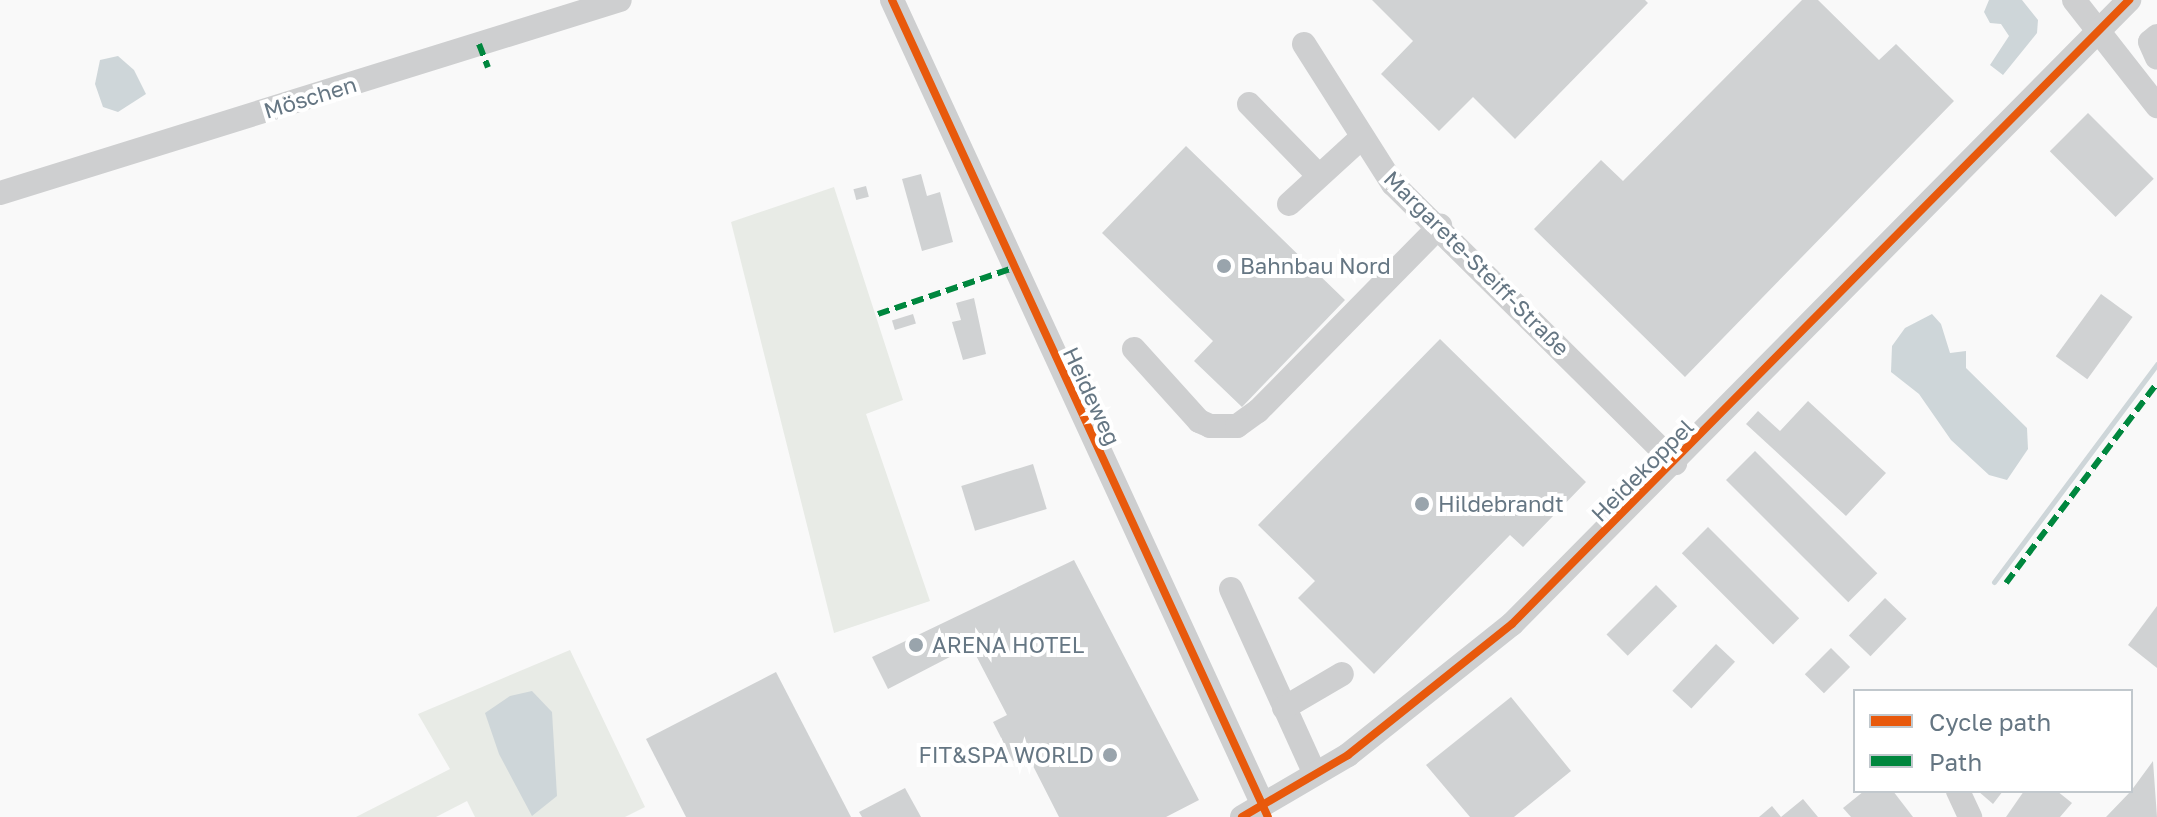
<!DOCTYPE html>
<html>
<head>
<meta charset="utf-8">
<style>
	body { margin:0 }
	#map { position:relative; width:2157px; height:817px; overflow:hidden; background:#f9f9f9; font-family:"Golos Text",sans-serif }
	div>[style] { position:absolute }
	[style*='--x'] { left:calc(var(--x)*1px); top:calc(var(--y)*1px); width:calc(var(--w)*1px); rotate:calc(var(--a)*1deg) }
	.green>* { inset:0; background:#e8ebe6 }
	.water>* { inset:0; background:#ced6d9 }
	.stream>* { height:5px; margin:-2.5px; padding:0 2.5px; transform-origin:2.5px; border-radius:2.5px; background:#ced6d9 }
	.building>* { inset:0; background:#d0d2d3; transform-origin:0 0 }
	.minor>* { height:24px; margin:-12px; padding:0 12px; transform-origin:12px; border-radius:12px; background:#cecfd0 }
	.quiet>* { height:6px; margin-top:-3px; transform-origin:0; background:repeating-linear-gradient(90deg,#00873e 0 12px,transparent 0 18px) }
	.cycleway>* { height:8px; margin:-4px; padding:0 4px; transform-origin:4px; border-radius:4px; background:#e8590c }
	.dots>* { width:22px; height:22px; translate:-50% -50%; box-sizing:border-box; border:4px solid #fff; border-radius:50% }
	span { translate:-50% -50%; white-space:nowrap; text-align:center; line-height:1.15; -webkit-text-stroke:8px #fff; paint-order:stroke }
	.street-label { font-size:22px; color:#657683 }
	.poi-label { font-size:22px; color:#657683 }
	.left { translate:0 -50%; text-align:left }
	.right { translate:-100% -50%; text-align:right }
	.legend { position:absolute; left:1853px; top:689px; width:280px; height:104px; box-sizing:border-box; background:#fff; border:2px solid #c1c8cd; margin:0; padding:10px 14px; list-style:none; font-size:24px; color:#657683 }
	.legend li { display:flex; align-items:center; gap:16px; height:40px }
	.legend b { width:40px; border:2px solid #c1c8cd }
</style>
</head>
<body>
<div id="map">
	<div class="green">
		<div style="clip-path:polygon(834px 187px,903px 400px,866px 414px,930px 601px,834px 633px,731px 222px)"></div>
		<div style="clip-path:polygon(570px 650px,645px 807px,625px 817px,475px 817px,467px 801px,436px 817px,356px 817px,450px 769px,418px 714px)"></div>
	</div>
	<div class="water">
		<div style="clip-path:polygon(1989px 0,2022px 0,2038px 20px,2037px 33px,2003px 75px,1990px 65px,2009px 36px,2001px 24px,1990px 23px,1984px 12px)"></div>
		<div style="clip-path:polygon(118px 56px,134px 70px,146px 94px,118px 112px,103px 107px,95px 84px,100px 60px)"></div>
		<div style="clip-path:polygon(1932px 314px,1941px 324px,1950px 353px,1966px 351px,1966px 368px,2027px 428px,2028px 449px,2007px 480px,1989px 475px,1951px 440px,1919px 394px,1891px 372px,1892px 346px,1905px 328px)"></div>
		<div style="clip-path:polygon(532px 691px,552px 712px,557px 796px,532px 816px,499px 754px,485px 713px,510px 696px)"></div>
	</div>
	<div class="stream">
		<div style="--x:1994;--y:582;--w:272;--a:-53.2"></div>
	</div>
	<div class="building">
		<div style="clip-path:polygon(1372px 0,1645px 0,1648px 3px,1515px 139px,1473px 97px,1439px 131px,1381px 74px,1413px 41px)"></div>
		<div style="clip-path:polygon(1802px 0,1818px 0,1879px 60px,1896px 44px,1954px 101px,1685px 377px,1534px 229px,1601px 160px,1623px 181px)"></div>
		<div style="left:2088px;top:113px;width:93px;height:54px;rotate:45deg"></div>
		<div style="clip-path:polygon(1186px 146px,1345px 300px,1242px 407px,1194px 361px,1213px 341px,1102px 233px)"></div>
		<div style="clip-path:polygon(921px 174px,927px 196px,940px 192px,953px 242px,922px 251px,902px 179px)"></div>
		<div style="left:866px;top:186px;width:11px;height:13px;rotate:75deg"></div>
		<div style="left:2101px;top:294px;width:39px;height:77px;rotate:36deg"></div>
		<div style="clip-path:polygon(974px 298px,986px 354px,963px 360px,952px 322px,961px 320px,956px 303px)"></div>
		<div style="left:913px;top:314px;width:10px;height:22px;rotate:73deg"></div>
		<div style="clip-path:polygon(1440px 339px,1586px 482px,1523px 547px,1510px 535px,1374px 674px,1298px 598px,1315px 581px,1258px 525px)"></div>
		<div style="clip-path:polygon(1808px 401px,1886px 473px,1846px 516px,1746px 424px,1758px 411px,1780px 431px)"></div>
		<div style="left:1755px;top:451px;width:173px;height:41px;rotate:45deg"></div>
		<div style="left:1033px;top:464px;width:47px;height:75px;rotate:73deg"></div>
		<div style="left:1708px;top:527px;width:129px;height:37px;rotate:45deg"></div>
		<div style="clip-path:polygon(1074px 560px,1199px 800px,1166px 817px,1059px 817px,1027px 754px,1013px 761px,993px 722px,1007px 715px,971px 646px,888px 689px,872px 657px)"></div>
		<div style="left:1656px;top:585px;width:30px;height:70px;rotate:45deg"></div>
		<div style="left:1885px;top:598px;width:30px;height:52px;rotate:44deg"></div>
		<div style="clip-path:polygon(2157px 606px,2157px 668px,2128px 645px)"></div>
		<div style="left:1716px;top:644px;width:26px;height:64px;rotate:43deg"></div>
		<div style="left:1831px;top:648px;width:27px;height:37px;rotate:45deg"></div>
		<div style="clip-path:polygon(776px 672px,851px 817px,686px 817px,646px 739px)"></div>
		<div style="clip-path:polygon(1511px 697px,1571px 771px,1514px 817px,1470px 817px,1426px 765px)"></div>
		<div style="clip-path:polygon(2153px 761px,2157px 817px,2106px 817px,2131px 791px)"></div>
		<div style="clip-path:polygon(905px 788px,921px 817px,862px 817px,859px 812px)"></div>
		<div style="clip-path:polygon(1864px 791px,1893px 791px,1913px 817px,1851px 817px,1843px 808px)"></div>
		<div style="clip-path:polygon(1978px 791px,2003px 791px,1993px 804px)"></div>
		<div style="clip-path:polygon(2024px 791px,2057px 791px,2072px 803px,2060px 817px,2006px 817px)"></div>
		<div style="clip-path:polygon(1803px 799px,1818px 817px,1759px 817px,1772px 806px,1781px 817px)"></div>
	</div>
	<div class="minor">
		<div style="--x:892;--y:0;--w:886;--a:65.26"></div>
		<div style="--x:2074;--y:0;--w:135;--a:51.9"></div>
		<div style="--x:2157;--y:36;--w:9;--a:139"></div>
		<div style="--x:2150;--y:42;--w:17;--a:66"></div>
		<div style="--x:1304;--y:44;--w:166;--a:57.6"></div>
		<div style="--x:1393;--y:184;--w:397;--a:44.7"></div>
		<div style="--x:1249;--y:104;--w:100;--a:45.8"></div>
		<div style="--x:0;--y:193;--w:649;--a:-17.29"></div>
		<div style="--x:1289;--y:204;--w:98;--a:-42.5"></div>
		<div style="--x:1134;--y:349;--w:97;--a:47.9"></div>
		<div style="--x:1199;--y:421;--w:12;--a:24"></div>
		<div style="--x:1210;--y:426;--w:27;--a:0"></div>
		<div style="--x:1237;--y:426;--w:26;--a:-36"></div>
		<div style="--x:1258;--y:411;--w:260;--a:-45.5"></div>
		<div style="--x:1231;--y:589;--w:203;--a:65.6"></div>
		<div style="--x:1284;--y:708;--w:67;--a:-30.4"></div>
		<div style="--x:1958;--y:791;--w:29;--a:65"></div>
		<div style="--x:1242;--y:817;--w:123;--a:-30.3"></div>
		<div style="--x:1348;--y:755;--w:210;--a:-38.6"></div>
		<div style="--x:1512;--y:624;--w:878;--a:-45.32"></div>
	</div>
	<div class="quiet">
		<div style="--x:479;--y:44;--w:25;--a:69"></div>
		<div style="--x:878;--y:314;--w:143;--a:-18.8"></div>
		<div style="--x:2006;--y:583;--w:251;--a:-52.9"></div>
	</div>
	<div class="cycleway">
		<div style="--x:892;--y:0;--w:899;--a:65.29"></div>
		<div style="--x:1242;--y:817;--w:123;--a:-30.3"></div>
		<div style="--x:1348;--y:755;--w:210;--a:-38.6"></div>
		<div style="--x:1512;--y:624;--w:878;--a:-45.32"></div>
	</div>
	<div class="dots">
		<div style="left:1224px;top:266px;background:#99a4ac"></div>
		<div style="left:1422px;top:504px;background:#99a4ac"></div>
		<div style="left:916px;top:645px;background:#99a4ac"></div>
		<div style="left:1110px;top:755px;background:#99a4ac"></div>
	</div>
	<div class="street-label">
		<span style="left:310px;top:97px;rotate:-17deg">Möschen</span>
		<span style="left:1477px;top:263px;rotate:45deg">Margarete-Steiff-Straße</span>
		<span style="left:1092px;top:396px;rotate:65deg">Heideweg</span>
		<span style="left:1642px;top:470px;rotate:-45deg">Heidekoppel</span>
	</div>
	<div class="poi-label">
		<span class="left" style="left:1240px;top:266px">Bahnbau Nord</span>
		<span class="left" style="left:1438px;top:504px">Hildebrandt</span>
		<span class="left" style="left:932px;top:645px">ARENA HOTEL</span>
		<span class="right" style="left:1094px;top:755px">FIT&amp;SPA WORLD</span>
	</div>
	<ul class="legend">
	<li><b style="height:10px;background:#e8590c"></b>Cycle path</li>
	<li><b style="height:10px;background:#00873e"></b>Path</li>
	</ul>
</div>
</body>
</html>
